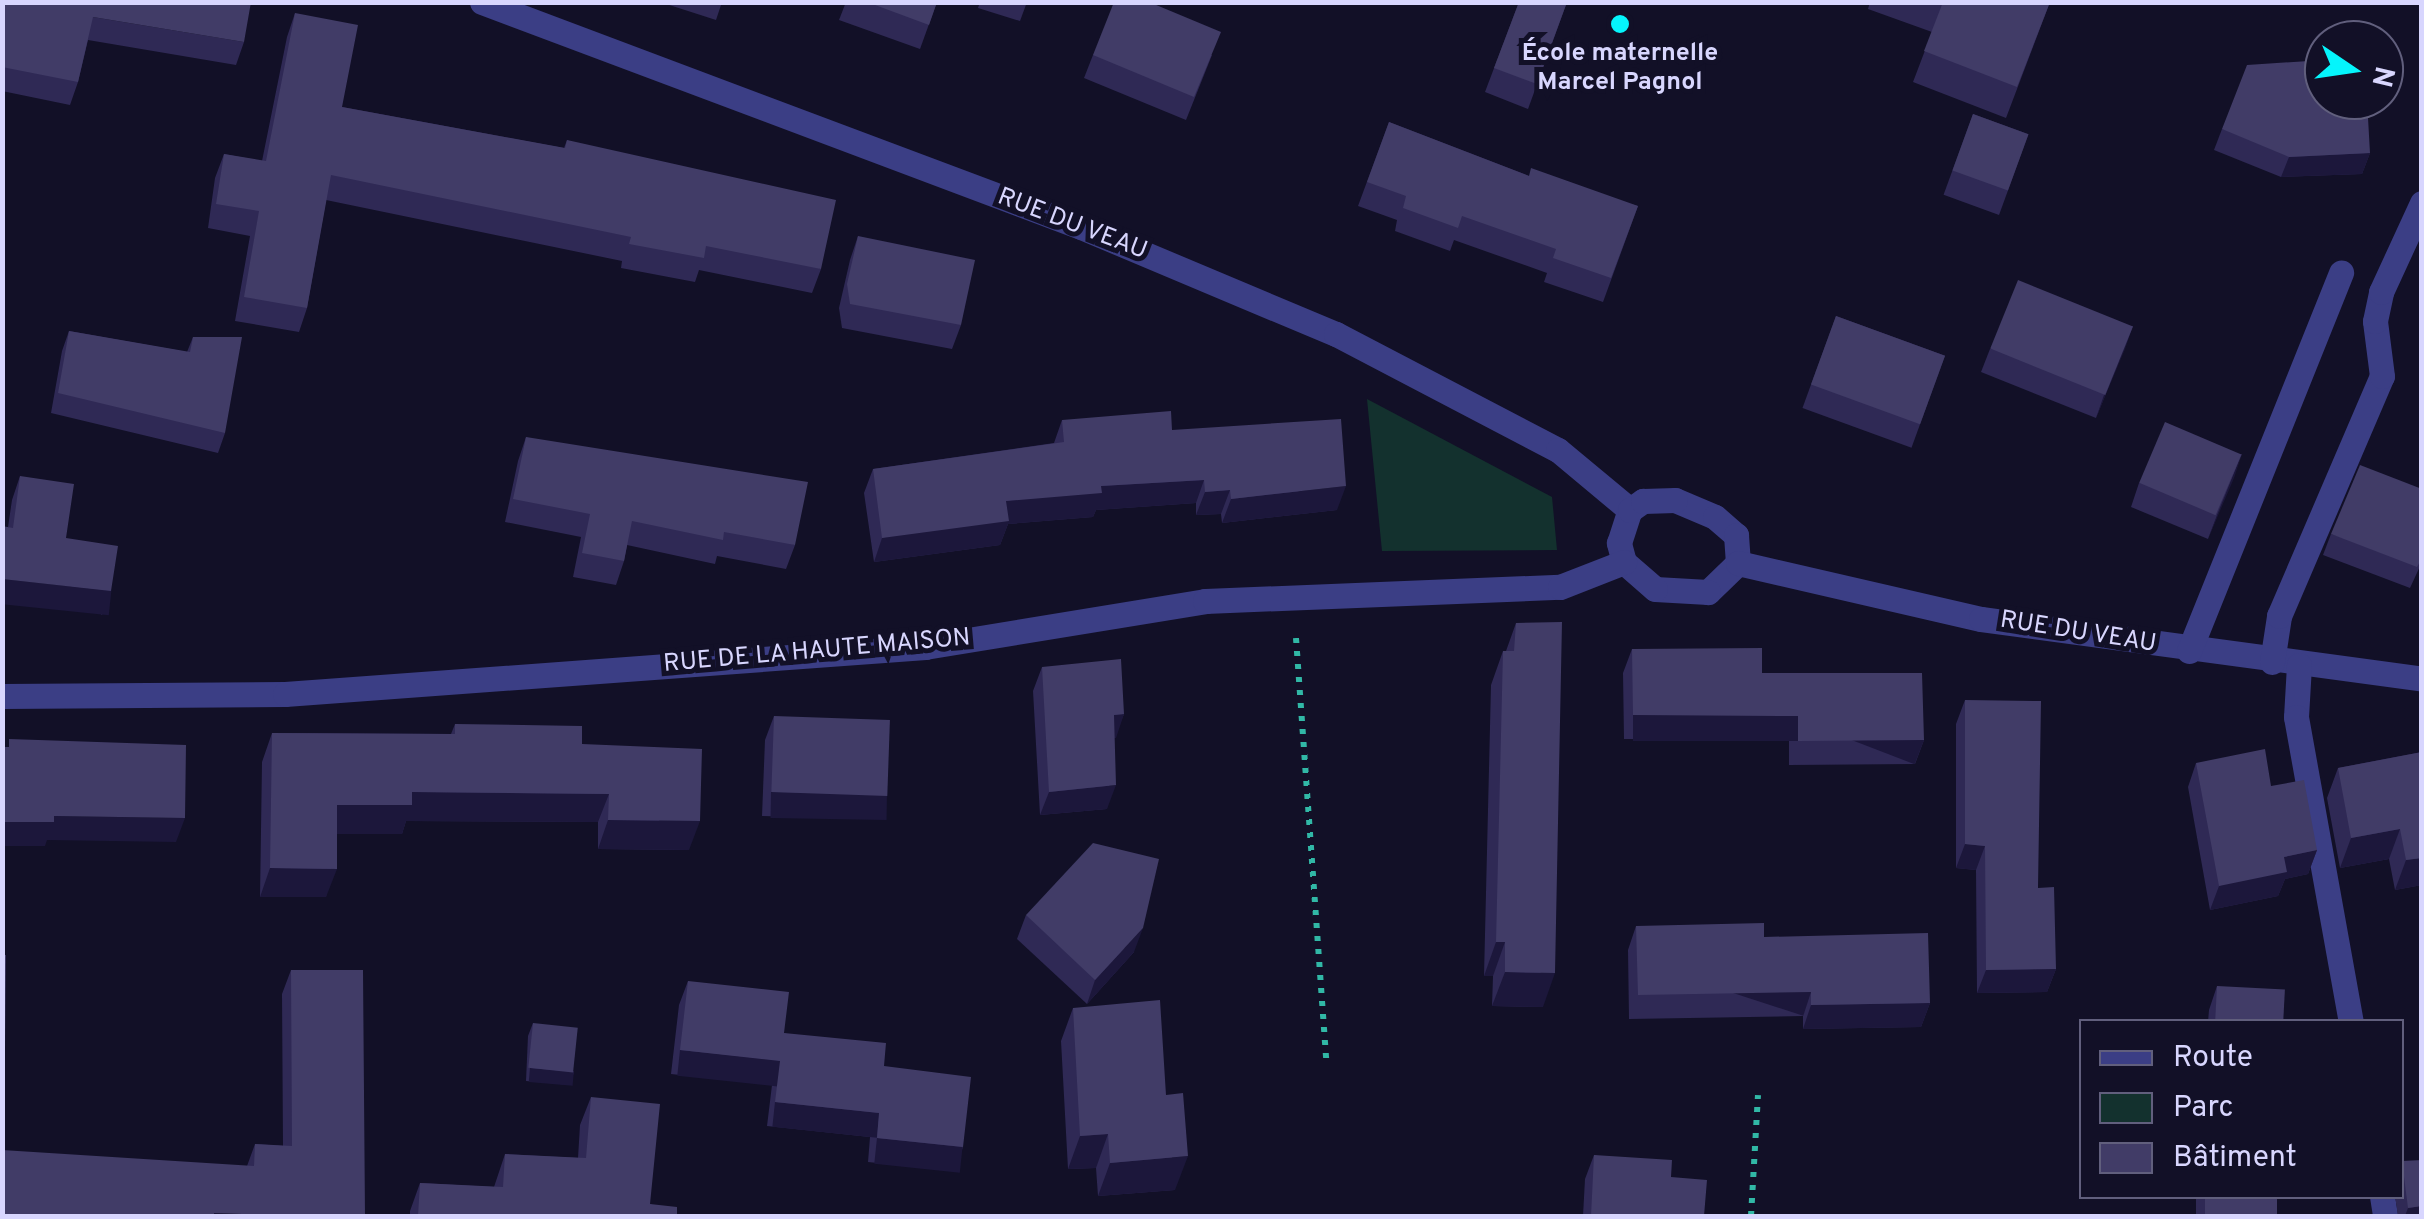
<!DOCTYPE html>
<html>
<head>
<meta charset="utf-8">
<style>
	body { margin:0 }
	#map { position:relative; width:2424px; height:1219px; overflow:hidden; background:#121027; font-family:Overpass,sans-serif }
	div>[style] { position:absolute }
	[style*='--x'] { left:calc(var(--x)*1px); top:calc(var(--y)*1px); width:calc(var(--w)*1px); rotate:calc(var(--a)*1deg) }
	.green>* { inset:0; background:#13312e }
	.path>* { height:6px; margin-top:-3px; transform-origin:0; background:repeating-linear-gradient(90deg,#31b8a6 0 5px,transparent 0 13px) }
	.minor>* { height:25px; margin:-12.5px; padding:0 12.5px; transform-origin:12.5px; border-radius:12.5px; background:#3b3e85 }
	.wall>* { inset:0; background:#2f2955; transform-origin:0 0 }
	.shaded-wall>* { inset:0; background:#1c173b; transform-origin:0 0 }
	.building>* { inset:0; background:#413c67; transform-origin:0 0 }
	.dots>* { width:28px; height:28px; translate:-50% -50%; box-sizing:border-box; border:5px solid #121027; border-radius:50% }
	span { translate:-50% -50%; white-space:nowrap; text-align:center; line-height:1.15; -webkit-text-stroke:10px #121027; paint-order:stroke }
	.poi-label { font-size:25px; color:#d8d6fe; font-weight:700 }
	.street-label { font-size:25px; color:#d8d6fe }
	.frame { position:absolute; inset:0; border:5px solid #d8d6fe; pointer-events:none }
	.legend { position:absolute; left:2079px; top:1019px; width:325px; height:180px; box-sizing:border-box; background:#121027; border:2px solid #615f7d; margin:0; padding:12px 18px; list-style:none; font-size:30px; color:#d8d6fe }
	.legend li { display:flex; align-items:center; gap:20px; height:50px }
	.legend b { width:50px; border:2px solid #615f7d }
	.north { position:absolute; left:2304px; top:20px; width:100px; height:100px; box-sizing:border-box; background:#121027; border:2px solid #615f7d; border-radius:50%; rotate:103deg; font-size:28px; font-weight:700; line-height:40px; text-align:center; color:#d8d6fe }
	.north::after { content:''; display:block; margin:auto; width:35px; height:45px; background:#05f5fc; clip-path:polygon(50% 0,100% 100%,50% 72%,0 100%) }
</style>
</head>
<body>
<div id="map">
	<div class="green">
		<div style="clip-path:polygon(1367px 399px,1552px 497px,1557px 550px,1382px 551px)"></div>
	</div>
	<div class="path">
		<div style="--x:1296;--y:638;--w:429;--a:85.9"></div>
		<div style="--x:1751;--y:1216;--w:121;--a:-86.7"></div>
	</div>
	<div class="minor">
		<div style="--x:482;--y:2;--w:640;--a:20.59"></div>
		<div style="--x:1081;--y:227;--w:277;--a:22.8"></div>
		<div style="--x:1336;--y:334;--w:250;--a:27.6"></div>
		<div style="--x:1558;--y:450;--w:94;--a:39.8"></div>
		<div style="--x:1675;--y:500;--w:43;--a:23"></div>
		<div style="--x:1715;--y:517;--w:28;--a:41"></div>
		<div style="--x:1736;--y:535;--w:28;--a:86"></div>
		<div style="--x:1738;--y:563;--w:42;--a:136"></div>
		<div style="--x:1708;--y:592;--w:53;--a:-176.8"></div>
		<div style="--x:1655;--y:589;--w:41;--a:-138.9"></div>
		<div style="--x:1624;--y:562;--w:20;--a:-105"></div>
		<div style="--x:1619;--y:543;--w:35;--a:-72"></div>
		<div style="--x:1630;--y:510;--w:16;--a:-35"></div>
		<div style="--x:1643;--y:501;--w:32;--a:-2"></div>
		<div style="--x:1738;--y:563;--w:249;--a:13"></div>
		<div style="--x:1981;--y:619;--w:445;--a:7.7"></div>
		<div style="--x:2189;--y:651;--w:408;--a:-68.1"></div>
		<div style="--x:2272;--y:662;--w:47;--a:-81.3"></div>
		<div style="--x:2279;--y:616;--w:261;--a:-66.8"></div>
		<div style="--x:2382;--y:376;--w:55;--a:-97.3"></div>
		<div style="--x:2375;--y:321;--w:30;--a:-78"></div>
		<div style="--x:2381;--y:292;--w:98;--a:-65.3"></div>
		<div style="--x:2299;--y:665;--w:52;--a:93.3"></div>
		<div style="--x:2296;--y:717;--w:310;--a:79.8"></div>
		<div style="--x:2;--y:696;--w:283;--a:-0.4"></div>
		<div style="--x:285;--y:694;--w:642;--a:-4.2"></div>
		<div style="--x:925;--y:647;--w:284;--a:-9.3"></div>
		<div style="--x:1205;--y:601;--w:355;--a:-2.3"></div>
		<div style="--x:1560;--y:587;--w:69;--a:-21.3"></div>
		<div style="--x:2382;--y:1196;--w:20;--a:81"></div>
	</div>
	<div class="wall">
		<div style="clip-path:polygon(2px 2px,244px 42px,236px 65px,88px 40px,78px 82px,70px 105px,2px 91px)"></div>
		<div style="clip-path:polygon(660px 2px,722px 2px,716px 20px)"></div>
		<div style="clip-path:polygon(846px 2px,937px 2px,920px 49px,839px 20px)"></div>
		<div style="clip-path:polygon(980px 2px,1027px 2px,1020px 21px,978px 8px)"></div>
		<div style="clip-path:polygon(1519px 2px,1567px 2px,1528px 109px,1485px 92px)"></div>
		<div style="clip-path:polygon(1870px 2px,2050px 2px,2006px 118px,1913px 82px,1932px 32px,1868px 9px)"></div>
		<div style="clip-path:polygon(295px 13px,342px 107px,564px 148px,567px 140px,821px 269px,812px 293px,699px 270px,695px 282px,621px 268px,622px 261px,326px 200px,307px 308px,299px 332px,235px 321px,250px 236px,208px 228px,215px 178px,224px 154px,262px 161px,287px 37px)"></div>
		<div style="clip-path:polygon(1093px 55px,1212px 55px,1186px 120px,1084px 78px)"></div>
		<div style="left:1973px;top:114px;width:59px;height:86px;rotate:20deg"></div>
		<div style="clip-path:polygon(1389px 122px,1529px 176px,1638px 206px,1603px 302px,1544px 282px,1547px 273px,1454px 240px,1450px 251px,1395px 231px,1397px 220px,1358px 206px)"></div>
		<div style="clip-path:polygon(2222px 129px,2370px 153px,2362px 174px,2281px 177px,2214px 150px)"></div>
		<div style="clip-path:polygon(858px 236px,961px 325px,952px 349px,842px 328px,839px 308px,850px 260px)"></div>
		<div style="left:1836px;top:316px;width:116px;height:98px;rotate:20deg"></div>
		<div style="clip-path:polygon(2133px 326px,2096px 418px,1981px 372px,1990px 349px)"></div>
		<div style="clip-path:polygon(69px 331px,187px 352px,193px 337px,225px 433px,218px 453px,51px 413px,62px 351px)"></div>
		<div style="clip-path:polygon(1062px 420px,1172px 430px,1337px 510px,1222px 523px,1221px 514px,1196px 515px,1196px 503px,1096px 510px,1093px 517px,1008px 524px,1000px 545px,874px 562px,864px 493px,873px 469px,1054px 443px)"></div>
		<div style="clip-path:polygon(526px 437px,795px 545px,786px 569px,717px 556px,715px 564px,627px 545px,624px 561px,616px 585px,573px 577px,581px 537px,505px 522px,518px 461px)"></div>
		<div style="clip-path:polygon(2242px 454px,2208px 539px,2131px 507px,2139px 483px)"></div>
		<div style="clip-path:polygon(20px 476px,66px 538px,111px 591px,102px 615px,8px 527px,12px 500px)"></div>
		<div style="clip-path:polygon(2331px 534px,2422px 562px,2410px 588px,2323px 555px)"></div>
		<div style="clip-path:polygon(1516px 623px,1543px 1007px,1492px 1006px,1493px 976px,1484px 976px,1491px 685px,1503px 651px,1506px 651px)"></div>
		<div style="clip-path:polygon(1632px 649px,1762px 673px,1924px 740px,1915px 764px,1789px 765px,1789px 740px,1624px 739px,1623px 673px)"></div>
		<div style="clip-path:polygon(1042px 667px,1124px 714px,1114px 738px,1107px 809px,1040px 815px,1033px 691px)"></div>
		<div style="clip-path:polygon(1965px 700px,2038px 888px,2056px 969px,2047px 992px,1977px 993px,1976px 870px,1956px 868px,1956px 724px)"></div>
		<div style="clip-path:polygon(774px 716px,887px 795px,878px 819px,762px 816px,765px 740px)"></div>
		<div style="clip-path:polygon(455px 724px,582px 744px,689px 850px,598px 849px,598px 822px,406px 821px,402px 834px,337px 834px,326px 897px,260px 897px,262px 762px,272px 733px,451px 734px)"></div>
		<div style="clip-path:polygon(2422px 752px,2422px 885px,2395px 890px,2389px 859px,2340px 868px,2327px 798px,2338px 768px)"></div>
		<div style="clip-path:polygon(2196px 763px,2271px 786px,2317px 850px,2308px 874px,2285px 879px,2278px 896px,2210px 910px,2188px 787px)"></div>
		<div style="clip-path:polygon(1026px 915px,1134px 952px,1087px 1004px,1017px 939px)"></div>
		<div style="clip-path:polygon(1636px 926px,1764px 937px,1930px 1003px,1921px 1027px,1803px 1029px,1803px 1016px,1629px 1019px,1628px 950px)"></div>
		<div style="clip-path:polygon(291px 970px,365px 1216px,247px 1166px,255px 1144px,283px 1146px,282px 994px)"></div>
		<div style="clip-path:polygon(688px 981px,784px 1033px,884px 1066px,963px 1147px,954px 1171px,868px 1162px,870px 1137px,767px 1126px,772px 1085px,671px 1074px,679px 1005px)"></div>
		<div style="clip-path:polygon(2217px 986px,2283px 1022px,2208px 1022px,2209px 1010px)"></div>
		<div style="clip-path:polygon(1073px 1008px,1166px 1095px,1175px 1190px,1098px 1196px,1096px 1168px,1068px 1169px,1061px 1041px)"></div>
		<div style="clip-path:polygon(533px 1023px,574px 1072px,570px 1085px,526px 1081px,528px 1036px)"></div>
		<div style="clip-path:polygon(591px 1097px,650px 1204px,677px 1216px,410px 1216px,410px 1211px,420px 1183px,494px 1187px,505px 1154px,578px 1158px,580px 1125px)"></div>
		<div style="clip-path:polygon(1594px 1155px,1671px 1177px,1704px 1216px,1583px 1216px,1585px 1179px)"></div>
		<div style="clip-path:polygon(2402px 1161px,2422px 1216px,2398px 1216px,2395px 1196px,2402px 1196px)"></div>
		<div style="left:2196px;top:1196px;width:81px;height:20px"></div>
	</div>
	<div class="shaded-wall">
		<div style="clip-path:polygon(2370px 153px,2362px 174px,2281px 177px,2289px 157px)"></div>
		<div style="clip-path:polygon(2133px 326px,2125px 349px,2096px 418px,2104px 395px)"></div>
		<div style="clip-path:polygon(2242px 454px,2234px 478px,2208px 539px,2217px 515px)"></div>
		<div style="clip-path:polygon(1204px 480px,1196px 503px,1096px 510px,1093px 517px,1008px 524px,1000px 545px,874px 562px,882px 538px,1006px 501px,1101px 486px)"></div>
		<div style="clip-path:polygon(1346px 486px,1337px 510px,1222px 523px,1231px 499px)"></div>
		<div style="clip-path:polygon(1230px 490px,1221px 514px,1196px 515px,1205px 492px)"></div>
		<div style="left:2px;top:579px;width:110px;height:25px;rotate:6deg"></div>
		<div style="clip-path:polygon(1124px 714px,1116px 738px,1105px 739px,1114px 715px)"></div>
		<div style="left:1633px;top:715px;width:165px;height:26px"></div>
		<div style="left:1924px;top:740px;width:26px;height:126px;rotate:111deg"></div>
		<div style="clip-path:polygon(1116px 785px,1107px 809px,1040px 815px,1049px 792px)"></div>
		<div style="clip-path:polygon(412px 792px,609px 794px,598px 822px,406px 821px,402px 834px,327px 834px,337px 805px)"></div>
		<div style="left:771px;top:792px;width:116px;height:26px;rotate:1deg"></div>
		<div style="clip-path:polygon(54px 816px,185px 818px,176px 842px,47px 840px,45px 846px,2px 846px,2px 822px)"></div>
		<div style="clip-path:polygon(608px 820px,700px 821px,689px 850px,598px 849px)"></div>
		<div style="clip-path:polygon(2400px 829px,2389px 859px,2340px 868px,2351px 838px)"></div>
		<div style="clip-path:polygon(1965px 844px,1985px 846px,1976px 870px,1956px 868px)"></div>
		<div style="clip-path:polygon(2317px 850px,2308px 874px,2285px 879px,2278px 896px,2210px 910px,2219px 886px,2284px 857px)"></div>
		<div style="clip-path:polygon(2422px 858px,2422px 885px,2395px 890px,2406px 860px)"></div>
		<div style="clip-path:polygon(270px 868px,337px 869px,326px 897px,260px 897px)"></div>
		<div style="clip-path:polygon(1143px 928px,1134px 952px,1087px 1004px,1095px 980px)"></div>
		<div style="clip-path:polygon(1496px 942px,1505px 942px,1493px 976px,1484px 976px)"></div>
		<div style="clip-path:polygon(2056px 969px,2047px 992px,1977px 993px,1986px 970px)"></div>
		<div style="clip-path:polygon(1505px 972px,1555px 973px,1543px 1007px,1492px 1006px)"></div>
		<div style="left:1811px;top:992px;width:25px;height:173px;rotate:108deg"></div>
		<div style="clip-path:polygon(1930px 1003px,1921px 1027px,1803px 1029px,1811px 1005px)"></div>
		<div style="left:680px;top:1050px;width:101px;height:26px;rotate:6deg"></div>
		<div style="left:530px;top:1068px;width:44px;height:14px;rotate:5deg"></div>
		<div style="left:775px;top:1102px;width:105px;height:25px;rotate:6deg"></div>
		<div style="clip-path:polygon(1108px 1134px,1096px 1168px,1068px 1169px,1080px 1136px)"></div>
		<div style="left:877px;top:1138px;width:86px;height:26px;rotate:6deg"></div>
		<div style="clip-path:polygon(1188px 1156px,1175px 1190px,1098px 1196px,1110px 1163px)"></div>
		<div style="clip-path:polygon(2422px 1206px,2422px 1216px,2405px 1216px,2408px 1208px)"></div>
		<div style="clip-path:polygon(214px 1213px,296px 1216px,213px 1216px)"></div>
	</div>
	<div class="building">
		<div style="clip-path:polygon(2px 2px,251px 2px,244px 42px,93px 17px,78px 82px,2px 67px)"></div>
		<div style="clip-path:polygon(867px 2px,937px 2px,929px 25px)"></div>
		<div style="clip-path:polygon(1114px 2px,1149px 2px,1221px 32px,1194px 97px,1093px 55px)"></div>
		<div style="clip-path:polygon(1519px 2px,1567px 2px,1537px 84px,1494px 68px)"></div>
		<div style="clip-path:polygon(1943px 2px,2050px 2px,2017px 87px,1924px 51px)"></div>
		<div style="clip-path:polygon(295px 13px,358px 25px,342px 107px,565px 148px,567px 140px,836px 200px,821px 269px,706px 246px,704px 258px,629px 244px,631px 237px,331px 175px,307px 308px,244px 297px,259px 211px,216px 204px,224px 154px,266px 161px)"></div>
		<div style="clip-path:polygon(2324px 60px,2324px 100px,2367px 100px,2370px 153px,2289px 157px,2222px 129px,2247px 65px)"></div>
		<div style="left:1973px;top:114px;width:59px;height:60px;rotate:20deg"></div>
		<div style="clip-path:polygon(1389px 122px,1529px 176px,1531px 168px,1638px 206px,1611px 278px,1553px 258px,1556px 249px,1462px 216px,1458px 228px,1403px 208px,1406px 196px,1367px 182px)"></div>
		<div style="clip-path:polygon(858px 236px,975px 260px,961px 325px,850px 304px,847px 284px)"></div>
		<div style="left:2018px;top:280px;width:124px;height:74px;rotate:22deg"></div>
		<div style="left:1836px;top:316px;width:116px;height:73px;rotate:20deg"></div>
		<div style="clip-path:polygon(69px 331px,190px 352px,193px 337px,242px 337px,225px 433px,58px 393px)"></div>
		<div style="clip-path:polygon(1171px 411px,1172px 430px,1341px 419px,1346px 486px,1231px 499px,1230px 490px,1205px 492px,1204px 480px,1101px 486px,1102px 493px,1006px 501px,1009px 521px,882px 538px,873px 469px,1064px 442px,1062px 420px)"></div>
		<div style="left:2165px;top:422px;width:83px;height:66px;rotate:23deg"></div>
		<div style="clip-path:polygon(526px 437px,808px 482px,795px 545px,724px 532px,723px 540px,632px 521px,624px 561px,582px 553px,590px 514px,513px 499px)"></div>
		<div style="clip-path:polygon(2360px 465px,2422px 489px,2422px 558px,2417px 567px,2331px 534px)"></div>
		<div style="clip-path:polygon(20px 476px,74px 484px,66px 538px,118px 546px,111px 591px,2px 579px,2px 526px,13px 528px)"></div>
		<div style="clip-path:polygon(1562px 622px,1555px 973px,1505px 972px,1505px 942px,1496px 942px,1503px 651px,1514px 651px,1516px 623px)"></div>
		<div style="clip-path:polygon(1762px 648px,1762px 673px,1922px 673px,1924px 740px,1798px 741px,1798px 716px,1633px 715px,1632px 649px)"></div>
		<div style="clip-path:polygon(1121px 659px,1124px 714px,1114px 715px,1116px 785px,1049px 792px,1042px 667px)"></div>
		<div style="clip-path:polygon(1965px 700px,2041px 701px,2038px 888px,2054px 887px,2056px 969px,1986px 970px,1985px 846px,1965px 844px)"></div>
		<div style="left:774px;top:716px;width:116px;height:76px;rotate:2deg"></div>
		<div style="clip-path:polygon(455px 724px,582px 726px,582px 744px,702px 749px,700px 821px,608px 820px,609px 794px,412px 792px,412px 805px,337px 805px,337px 869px,270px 868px,272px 733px,455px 734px)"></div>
		<div style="clip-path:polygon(9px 739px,186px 745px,185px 818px,54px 816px,54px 822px,2px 822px,2px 747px,9px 747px)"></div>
		<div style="clip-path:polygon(2265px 749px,2271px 786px,2304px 780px,2317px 850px,2284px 857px,2287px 872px,2219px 886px,2196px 763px)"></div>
		<div style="clip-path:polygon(2422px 752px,2422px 858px,2406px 860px,2400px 829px,2351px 838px,2338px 768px)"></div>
		<div style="clip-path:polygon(1093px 843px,1159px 859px,1143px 928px,1095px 980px,1026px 915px)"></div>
		<div style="clip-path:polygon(1764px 923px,1764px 937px,1928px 933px,1930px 1003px,1811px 1005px,1811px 992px,1638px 995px,1636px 926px)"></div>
		<div style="clip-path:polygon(2px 955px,6px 955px,5px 1050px,2px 1050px)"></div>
		<div style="clip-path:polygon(291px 970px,363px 970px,365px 1216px,296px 1216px,214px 1213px,214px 1216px,2px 1216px,2px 1150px,254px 1166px,255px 1144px,292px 1146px)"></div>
		<div style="clip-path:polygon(688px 981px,789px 992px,784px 1033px,886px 1043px,884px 1066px,971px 1077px,963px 1147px,877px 1138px,879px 1113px,775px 1102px,780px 1061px,680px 1050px)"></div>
		<div style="left:2217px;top:986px;width:68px;height:36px;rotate:3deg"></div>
		<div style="clip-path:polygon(1160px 1000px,1166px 1095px,1183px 1093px,1188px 1156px,1110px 1163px,1108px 1134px,1080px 1136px,1073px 1008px)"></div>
		<div style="left:533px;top:1023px;width:45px;height:45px;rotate:6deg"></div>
		<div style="clip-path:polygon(591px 1097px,660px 1104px,650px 1204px,677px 1207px,677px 1216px,418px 1216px,420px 1183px,503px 1187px,505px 1154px,586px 1158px)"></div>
		<div style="clip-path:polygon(1594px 1155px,1672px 1160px,1671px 1177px,1707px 1180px,1704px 1216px,1591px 1216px)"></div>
		<div style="clip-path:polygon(2422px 1160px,2422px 1206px,2408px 1208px,2402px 1161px)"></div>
		<div style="left:2205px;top:1196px;width:72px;height:20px"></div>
	</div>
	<div class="dots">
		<div style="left:1620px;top:24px;background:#05f5fc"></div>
	</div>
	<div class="poi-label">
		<span style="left:1620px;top:69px">École maternelle<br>Marcel Pagnol</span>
	</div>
	<div class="street-label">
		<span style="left:1072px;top:225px;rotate:21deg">RUE DU VEAU</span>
		<span style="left:2078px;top:633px;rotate:9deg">RUE DU VEAU</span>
		<span style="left:817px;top:652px;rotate:-5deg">RUE DE LA HAUTE MAISON</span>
	</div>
	<div class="frame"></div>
	<ul class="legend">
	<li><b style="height:12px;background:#3b3e85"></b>Route</li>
	<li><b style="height:28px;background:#13312e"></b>Parc</li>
	<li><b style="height:28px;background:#413c67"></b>Bâtiment</li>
	</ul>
	<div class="north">N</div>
</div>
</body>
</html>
